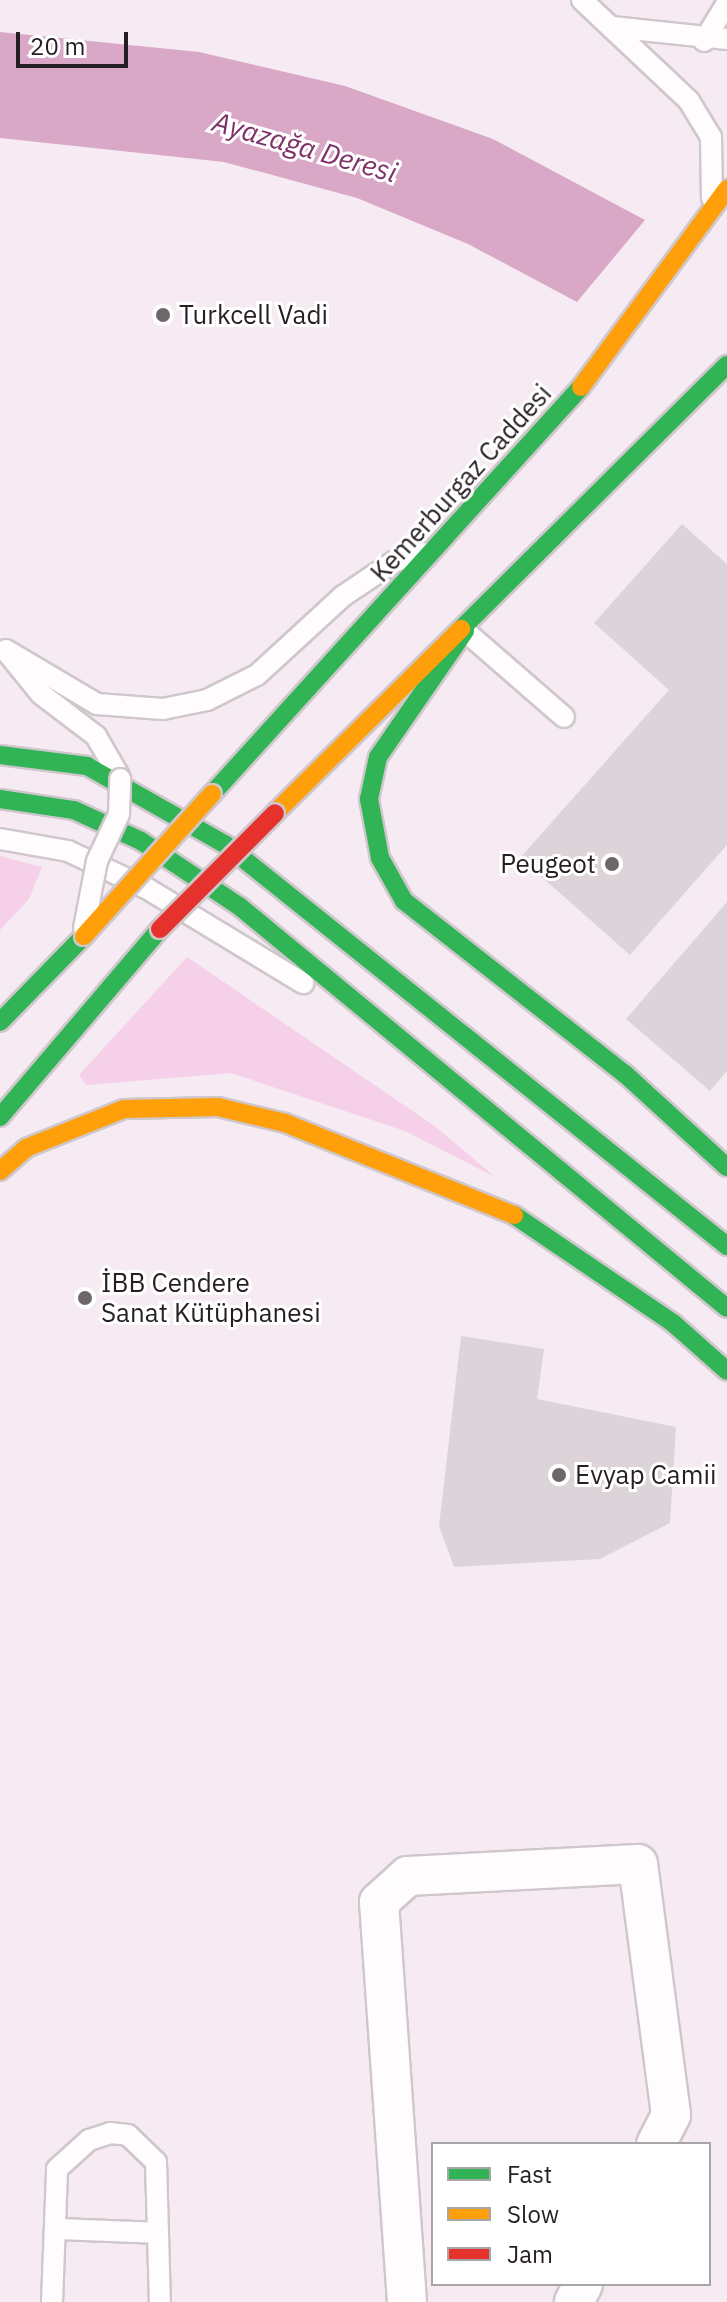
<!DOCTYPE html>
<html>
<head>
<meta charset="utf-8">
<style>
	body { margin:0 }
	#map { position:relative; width:727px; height:2302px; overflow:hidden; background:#f6ebf2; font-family:"IBM Plex Sans",sans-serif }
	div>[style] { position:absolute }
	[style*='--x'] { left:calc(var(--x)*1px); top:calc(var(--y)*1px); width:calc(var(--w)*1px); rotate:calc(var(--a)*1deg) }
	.green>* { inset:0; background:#f5d0e8 }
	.water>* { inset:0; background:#d9a8c7 }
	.building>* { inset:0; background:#dcd4d9 }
	.roads { filter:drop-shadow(2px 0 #cfc7cc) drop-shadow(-2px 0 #cfc7cc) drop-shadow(0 2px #cfc7cc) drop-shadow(0 -2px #cfc7cc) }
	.lane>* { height:20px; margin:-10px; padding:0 10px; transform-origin:10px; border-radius:10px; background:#fefcfd }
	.street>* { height:38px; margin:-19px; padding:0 19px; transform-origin:19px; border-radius:19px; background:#fefcfd }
	.fast>* { height:18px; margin:-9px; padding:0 9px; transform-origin:9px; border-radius:9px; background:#30b455 }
	.slow>* { height:18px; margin:-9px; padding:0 9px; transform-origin:9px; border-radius:9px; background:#ff9f0a }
	.bridges { filter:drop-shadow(2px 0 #cfc7cc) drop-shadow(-2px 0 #cfc7cc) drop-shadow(0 2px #cfc7cc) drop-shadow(0 -2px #cfc7cc) }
	.lane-bridge>* { height:20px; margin:-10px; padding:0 10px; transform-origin:10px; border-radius:10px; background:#fefcfd }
	.slow-bridge>* { height:18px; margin:-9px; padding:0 9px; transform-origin:9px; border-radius:9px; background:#ff9f0a }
	.jam-bridge>* { height:18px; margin:-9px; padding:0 9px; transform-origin:9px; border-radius:9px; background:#e5322d }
	.dots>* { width:22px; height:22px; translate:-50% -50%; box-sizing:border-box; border:4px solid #fff; border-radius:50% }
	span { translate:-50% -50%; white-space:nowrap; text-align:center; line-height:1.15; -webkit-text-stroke:6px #fff; paint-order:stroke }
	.poi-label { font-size:26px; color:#251e22 }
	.left { translate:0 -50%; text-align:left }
	.right { translate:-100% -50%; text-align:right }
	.street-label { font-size:26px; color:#251e22 }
	.water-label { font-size:28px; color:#7f3168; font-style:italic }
	.legend { position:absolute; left:431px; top:2142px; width:280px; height:144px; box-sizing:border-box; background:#fff; border:2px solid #a8a5a7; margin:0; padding:10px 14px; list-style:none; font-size:24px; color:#251e22 }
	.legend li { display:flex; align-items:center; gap:16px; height:40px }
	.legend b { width:40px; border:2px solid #a8a5a7 }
	.scale { position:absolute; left:16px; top:32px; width:112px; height:36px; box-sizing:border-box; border:4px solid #251e22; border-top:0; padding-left:10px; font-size:24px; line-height:28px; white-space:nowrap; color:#251e22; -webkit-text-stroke:6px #fff; paint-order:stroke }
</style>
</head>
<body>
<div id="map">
	<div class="green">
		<div style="clip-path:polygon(0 856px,42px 867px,29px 899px,0 930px)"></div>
		<div style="clip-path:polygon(187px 957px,436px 1127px,495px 1177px,405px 1131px,231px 1073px,86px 1085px,79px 1075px)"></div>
	</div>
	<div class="water">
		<div style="clip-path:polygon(0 32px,199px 52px,345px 86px,493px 139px,645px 220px,577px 302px,468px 244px,357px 198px,224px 162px,0 138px)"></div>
	</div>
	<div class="building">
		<div style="clip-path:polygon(682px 524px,727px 564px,727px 845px,630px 955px,520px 858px,669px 690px,594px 623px)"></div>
		<div style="clip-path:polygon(727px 902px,727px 1071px,710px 1091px,626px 1019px)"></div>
		<div style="clip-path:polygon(461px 1336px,544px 1349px,537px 1399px,676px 1427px,670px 1523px,600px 1559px,454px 1567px,439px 1526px)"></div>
	</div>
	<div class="roads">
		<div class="lane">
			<div style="--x:582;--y:0;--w:147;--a:43.3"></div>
			<div style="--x:689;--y:101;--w:42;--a:58.6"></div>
			<div style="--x:711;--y:137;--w:61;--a:89.1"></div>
			<div style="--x:612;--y:27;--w:116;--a:6"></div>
			<div style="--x:704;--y:41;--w:44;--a:-58.8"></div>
			<div style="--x:465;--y:631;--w:131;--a:41"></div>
			<div style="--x:6;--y:650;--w:106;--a:30.7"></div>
			<div style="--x:97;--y:704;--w:66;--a:4.3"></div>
			<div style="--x:163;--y:709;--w:45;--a:-11.6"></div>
			<div style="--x:207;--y:700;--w:56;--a:-26.6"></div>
			<div style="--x:257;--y:675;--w:117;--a:-42.6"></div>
			<div style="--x:343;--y:596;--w:63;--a:-33.9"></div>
			<div style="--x:395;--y:561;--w:30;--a:-15"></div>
			<div style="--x:6;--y:651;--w:55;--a:50.9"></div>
			<div style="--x:41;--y:694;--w:69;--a:37.4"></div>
			<div style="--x:96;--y:736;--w:46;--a:60.1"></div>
			<div style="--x:0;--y:839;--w:69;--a:10"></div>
			<div style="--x:68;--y:851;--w:86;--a:25.4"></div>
			<div style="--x:146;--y:888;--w:184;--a:31.2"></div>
			<div style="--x:55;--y:2229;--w:103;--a:2.2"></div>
			<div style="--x:52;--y:2302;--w:133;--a:-87.8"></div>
			<div style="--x:57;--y:2169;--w:43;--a:-42.2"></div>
			<div style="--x:89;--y:2140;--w:22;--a:-18"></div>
			<div style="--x:110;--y:2133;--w:18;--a:6"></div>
			<div style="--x:128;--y:2135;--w:39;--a:44"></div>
			<div style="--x:156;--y:2162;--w:140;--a:88.4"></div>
		</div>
		<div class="street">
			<div style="--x:407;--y:2302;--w:401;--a:-94"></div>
			<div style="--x:379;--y:1902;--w:39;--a:-42"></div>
			<div style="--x:408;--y:1876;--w:230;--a:-3"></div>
			<div style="--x:638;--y:1864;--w:253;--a:82.5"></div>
			<div style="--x:671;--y:2115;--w:33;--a:117"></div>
			<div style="--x:574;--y:2302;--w:20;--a:-63"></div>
		</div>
		<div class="fast">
			<div style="--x:461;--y:629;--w:375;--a:-44.8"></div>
			<div style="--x:465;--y:631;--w:153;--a:124.6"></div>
			<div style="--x:378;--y:757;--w:43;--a:102.1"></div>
			<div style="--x:369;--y:799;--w:60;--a:79.4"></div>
			<div style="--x:380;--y:858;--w:49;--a:60.8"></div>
			<div style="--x:404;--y:901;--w:281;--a:38.1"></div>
			<div style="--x:625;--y:1074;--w:138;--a:42.4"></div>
			<div style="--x:0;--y:755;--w:88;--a:7.2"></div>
			<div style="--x:87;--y:766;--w:160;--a:29.6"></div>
			<div style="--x:226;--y:845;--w:642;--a:38.67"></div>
			<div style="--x:212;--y:794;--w:549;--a:-47.8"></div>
			<div style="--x:0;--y:799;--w:75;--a:8.5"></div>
			<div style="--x:74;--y:810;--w:74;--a:24.8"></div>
			<div style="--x:141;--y:841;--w:118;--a:33.6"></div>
			<div style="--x:239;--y:906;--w:632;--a:39.48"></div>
			<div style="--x:0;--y:1022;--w:120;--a:-45.7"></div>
			<div style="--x:0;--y:1117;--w:247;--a:-49.6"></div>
			<div style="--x:514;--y:1215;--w:192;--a:34.2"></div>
			<div style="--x:673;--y:1323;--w:72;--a:41.6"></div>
		</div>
		<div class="slow">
			<div style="--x:581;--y:387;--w:246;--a:-53.6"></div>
			<div style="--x:275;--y:813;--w:262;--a:-44.7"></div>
			<div style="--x:0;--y:1171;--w:35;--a:-41"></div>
			<div style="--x:26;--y:1148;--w:105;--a:-21.7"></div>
			<div style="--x:124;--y:1109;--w:94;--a:-1.2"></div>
			<div style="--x:218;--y:1107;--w:69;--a:13.4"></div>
			<div style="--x:285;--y:1123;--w:247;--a:21.9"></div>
		</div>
	</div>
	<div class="bridges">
		<div class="lane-bridge">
			<div style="--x:84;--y:928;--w:68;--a:-79"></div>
			<div style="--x:97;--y:861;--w:52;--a:-64.9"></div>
			<div style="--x:119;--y:814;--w:35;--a:-88"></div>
		</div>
		<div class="slow-bridge">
			<div style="--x:84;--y:936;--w:191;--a:-48"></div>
		</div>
		<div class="jam-bridge">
			<div style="--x:160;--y:929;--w:163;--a:-45.2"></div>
		</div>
	</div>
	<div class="dots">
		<div style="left:163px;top:315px;background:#6e666b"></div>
		<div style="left:612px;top:864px;background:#6e666b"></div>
		<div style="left:85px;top:1298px;background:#6e666b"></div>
		<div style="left:559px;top:1475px;background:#6e666b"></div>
	</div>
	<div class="poi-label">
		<span class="left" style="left:179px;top:315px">Turkcell Vadi</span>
		<span class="right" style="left:596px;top:864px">Peugeot</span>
		<span class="left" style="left:101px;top:1298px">İBB Cendere<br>Sanat Kütüphanesi</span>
		<span class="left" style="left:575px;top:1475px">Evyap Camii</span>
	</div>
	<div class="street-label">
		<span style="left:461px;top:483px;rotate:-48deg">Kemerburgaz Caddesi</span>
	</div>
	<div class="water-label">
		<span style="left:305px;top:147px;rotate:16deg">Ayazağa Deresi</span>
	</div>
	<ul class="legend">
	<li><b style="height:10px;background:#30b455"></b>Fast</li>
	<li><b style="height:10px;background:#ff9f0a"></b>Slow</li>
	<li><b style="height:10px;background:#e5322d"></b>Jam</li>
	</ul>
	<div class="scale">20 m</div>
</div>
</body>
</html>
